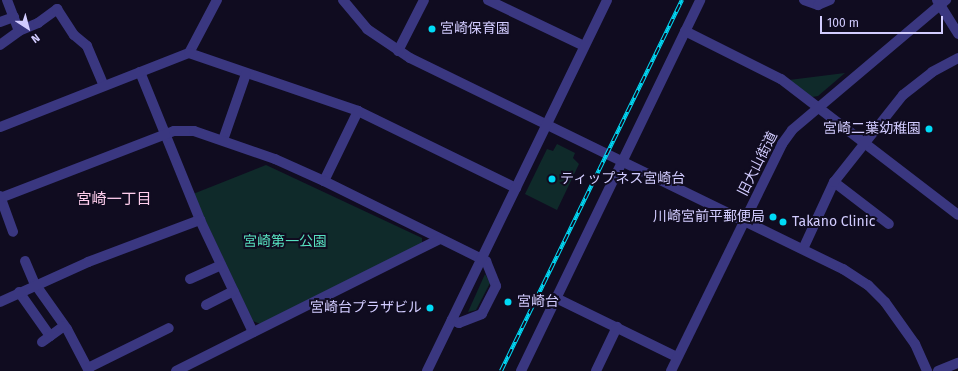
<!DOCTYPE html>
<html>
<head>
<meta charset="utf-8">
<style>
	body { margin:0 }
	#map { position:relative; width:958px; height:371px; overflow:hidden; background:#100c20; font-family:"Fira Sans","Noto Sans JP",sans-serif }
	div>[style] { position:absolute }
	[style*='--x'] { left:calc(var(--x)*1px); top:calc(var(--y)*1px); width:calc(var(--w)*1px); rotate:calc(var(--a)*1deg) }
	.green>* { inset:0; background:#0f2a2a }
	.minor>* { height:10px; margin:-5px; padding:0 5px; transform-origin:5px; border-radius:5px; background:#3a3780 }
	.rail>* { height:4px; margin-top:-2px; transform-origin:0; background:repeating-linear-gradient(90deg,#100c20 0 8px,#00dbf7 0 16px); box-sizing:border-box; border-block:1px solid #00dbf7 }
	.dots>* { width:11px; height:11px; translate:-50% -50%; box-sizing:border-box; border:2px solid #100c20; border-radius:50% }
	span { translate:-50% -50%; white-space:nowrap; text-align:center; line-height:1.15; -webkit-text-stroke:4px #100c20; paint-order:stroke }
	.poi-label { font-size:14px; color:#d2ccff }
	.left { translate:0 -50%; text-align:left }
	.right { translate:-100% -50%; text-align:right }
	.street-label { font-size:14px; color:#d2ccff }
	.park-label { font-size:14px; color:#57e0bf }
	.neighbourhood-label { font-size:15px; color:#ffceed }
	.north { position:absolute; left:8px; top:8px; width:40px; height:40px; -webkit-text-stroke:3px #100c20; paint-order:stroke; rotate:144deg; font-size:11px; font-weight:700; line-height:16px; text-align:center; color:#d2ccff }
	.north::after { content:''; display:block; margin:auto; width:14px; height:18px; background:#d2ccff; clip-path:polygon(50% 0,100% 100%,50% 72%,0 100%) }
	.scale { position:absolute; left:820px; top:16px; width:123px; height:18px; box-sizing:border-box; border:2px solid #d2ccff; border-top:0; padding-left:5px; font-size:12px; line-height:14px; white-space:nowrap; color:#d2ccff; -webkit-text-stroke:3px #100c20; paint-order:stroke }
</style>
</head>
<body>
<div id="map">
	<div class="green">
		<div style="clip-path:polygon(845px 73px,818px 96px,812px 97px,789px 80px)"></div>
		<div style="clip-path:polygon(557px 144px,575px 153px,573px 158px,579px 164px,557px 210px,525px 194px,547px 149px,553px 151px)"></div>
		<div style="clip-path:polygon(266px 165px,422px 238px,422px 243px,260px 324px,253px 321px,193px 194px)"></div>
		<div style="clip-path:polygon(485px 274px,490px 283px,476px 310px,468px 312px)"></div>
	</div>
	<div class="minor">
		<div style="--x:7;--y:0;--w:33;--a:69"></div>
		<div style="--x:19;--y:31;--w:21;--a:-23"></div>
		<div style="--x:38;--y:23;--w:24;--a:-36"></div>
		<div style="--x:57;--y:9;--w:31;--a:57"></div>
		<div style="--x:74;--y:35;--w:17;--a:40"></div>
		<div style="--x:87;--y:46;--w:43;--a:67"></div>
		<div style="--x:343;--y:0;--w:38;--a:50"></div>
		<div style="--x:367;--y:29;--w:52;--a:34"></div>
		<div style="--x:410;--y:58;--w:482;--a:26"></div>
		<div style="--x:843;--y:269;--w:30;--a:33"></div>
		<div style="--x:868;--y:285;--w:24;--a:45"></div>
		<div style="--x:885;--y:302;--w:52;--a:54.5"></div>
		<div style="--x:915;--y:344;--w:30;--a:66"></div>
		<div style="--x:488;--y:0;--w:106;--a:25.6"></div>
		<div style="--x:804;--y:0;--w:15;--a:20"></div>
		<div style="--x:818;--y:5;--w:13;--a:-23"></div>
		<div style="--x:937;--y:0;--w:40;--a:58"></div>
		<div style="--x:0;--y:22;--w:15;--a:-20"></div>
		<div style="--x:685;--y:31;--w:107;--a:26.6"></div>
		<div style="--x:781;--y:79;--w:223;--a:37.5"></div>
		<div style="--x:0;--y:45;--w:24;--a:-36"></div>
		<div style="--x:398;--y:51;--w:57;--a:-63"></div>
		<div style="--x:189;--y:53;--w:60;--a:-62.2"></div>
		<div style="--x:140;--y:72;--w:160;--a:67.9"></div>
		<div style="--x:200;--y:220;--w:124;--a:64.7"></div>
		<div style="--x:0;--y:127;--w:203;--a:-21.4"></div>
		<div style="--x:189;--y:53;--w:179;--a:18.9"></div>
		<div style="--x:358;--y:111;--w:176;--a:26"></div>
		<div style="--x:223;--y:140;--w:70;--a:-70.8"></div>
		<div style="--x:324;--y:181;--w:78;--a:-64.1"></div>
		<div style="--x:834;--y:182;--w:69;--a:37.4"></div>
		<div style="--x:0;--y:196;--w:38;--a:70"></div>
		<div style="--x:0;--y:198;--w:186;--a:-21.1"></div>
		<div style="--x:174;--y:131;--w:20;--a:0"></div>
		<div style="--x:194;--y:131;--w:86;--a:19.1"></div>
		<div style="--x:275;--y:159;--w:54;--a:24.2"></div>
		<div style="--x:324;--y:181;--w:181;--a:26.3"></div>
		<div style="--x:486;--y:261;--w:27;--a:68"></div>
		<div style="--x:496;--y:286;--w:31;--a:117"></div>
		<div style="--x:482;--y:314;--w:25;--a:159"></div>
		<div style="--x:459;--y:323;--w:8;--a:-157"></div>
		<div style="--x:803;--y:249;--w:74;--a:-65.2"></div>
		<div style="--x:834;--y:182;--w:111;--a:-51.6"></div>
		<div style="--x:903;--y:95;--w:37;--a:-38"></div>
		<div style="--x:932;--y:72;--w:30;--a:-28"></div>
		<div style="--x:25;--y:261;--w:25;--a:67"></div>
		<div style="--x:35;--y:284;--w:55;--a:54.6"></div>
		<div style="--x:67;--y:329;--w:47;--a:62.4"></div>
		<div style="--x:190;--y:279;--w:34;--a:-24"></div>
		<div style="--x:19;--y:292;--w:54;--a:54.8"></div>
		<div style="--x:556;--y:298;--w:135;--a:26"></div>
		<div style="--x:0;--y:302;--w:97;--a:-24.4"></div>
		<div style="--x:88;--y:262;--w:120;--a:-20.6"></div>
		<div style="--x:206;--y:305;--w:31;--a:-27"></div>
		<div style="--x:42;--y:342;--w:27;--a:-36"></div>
		<div style="--x:88;--y:368;--w:90;--a:-26.3"></div>
		<div style="--x:176;--y:371;--w:295;--a:-26.6"></div>
		<div style="--x:427;--y:371;--w:412;--a:-64.1"></div>
		<div style="--x:521;--y:371;--w:412;--a:-64.2"></div>
		<div style="--x:596;--y:371;--w:49;--a:-64.5"></div>
		<div style="--x:671;--y:371;--w:253;--a:-63.9"></div>
		<div style="--x:782;--y:144;--w:17;--a:-54"></div>
		<div style="--x:792;--y:130;--w:202;--a:-40.2"></div>
		<div style="--x:938;--y:371;--w:22;--a:-22"></div>
	</div>
	<div class="rail">
		<div style="--x:501;--y:371;--w:413;--a:-64"></div>
	</div>
	<div class="dots">
		<div style="left:432px;top:29px;background:#00dbf7"></div>
		<div style="left:929px;top:129px;background:#00dbf7"></div>
		<div style="left:552px;top:179px;background:#00dbf7"></div>
		<div style="left:773px;top:217px;background:#00dbf7"></div>
		<div style="left:783px;top:222px;background:#00dbf7"></div>
		<div style="left:508px;top:302px;background:#00dbf7"></div>
		<div style="left:430px;top:308px;background:#00dbf7"></div>
	</div>
	<div class="poi-label">
		<span class="left" style="left:440px;top:29px">宮崎保育園</span>
		<span class="right" style="left:921px;top:129px">宮崎二葉幼稚園</span>
		<span class="left" style="left:560px;top:179px">ティップネス宮崎台</span>
		<span class="right" style="left:765px;top:217px">川崎宮前平郵便局</span>
		<span class="left" style="left:792px;top:222px">Takano Clinic</span>
		<span class="left" style="left:517px;top:302px">宮崎台</span>
		<span class="right" style="left:422px;top:308px">宮崎台プラザビル</span>
	</div>
	<div class="street-label">
		<span style="left:758px;top:164px;rotate:-63deg">旧大山街道</span>
	</div>
	<div class="park-label">
		<span style="left:285px;top:242px">宮崎第一公園</span>
	</div>
	<div class="neighbourhood-label">
		<span style="left:114px;top:200px">宮崎一丁目</span>
	</div>
	<div class="north">N</div>
	<div class="scale">100 m</div>
</div>
</body>
</html>
